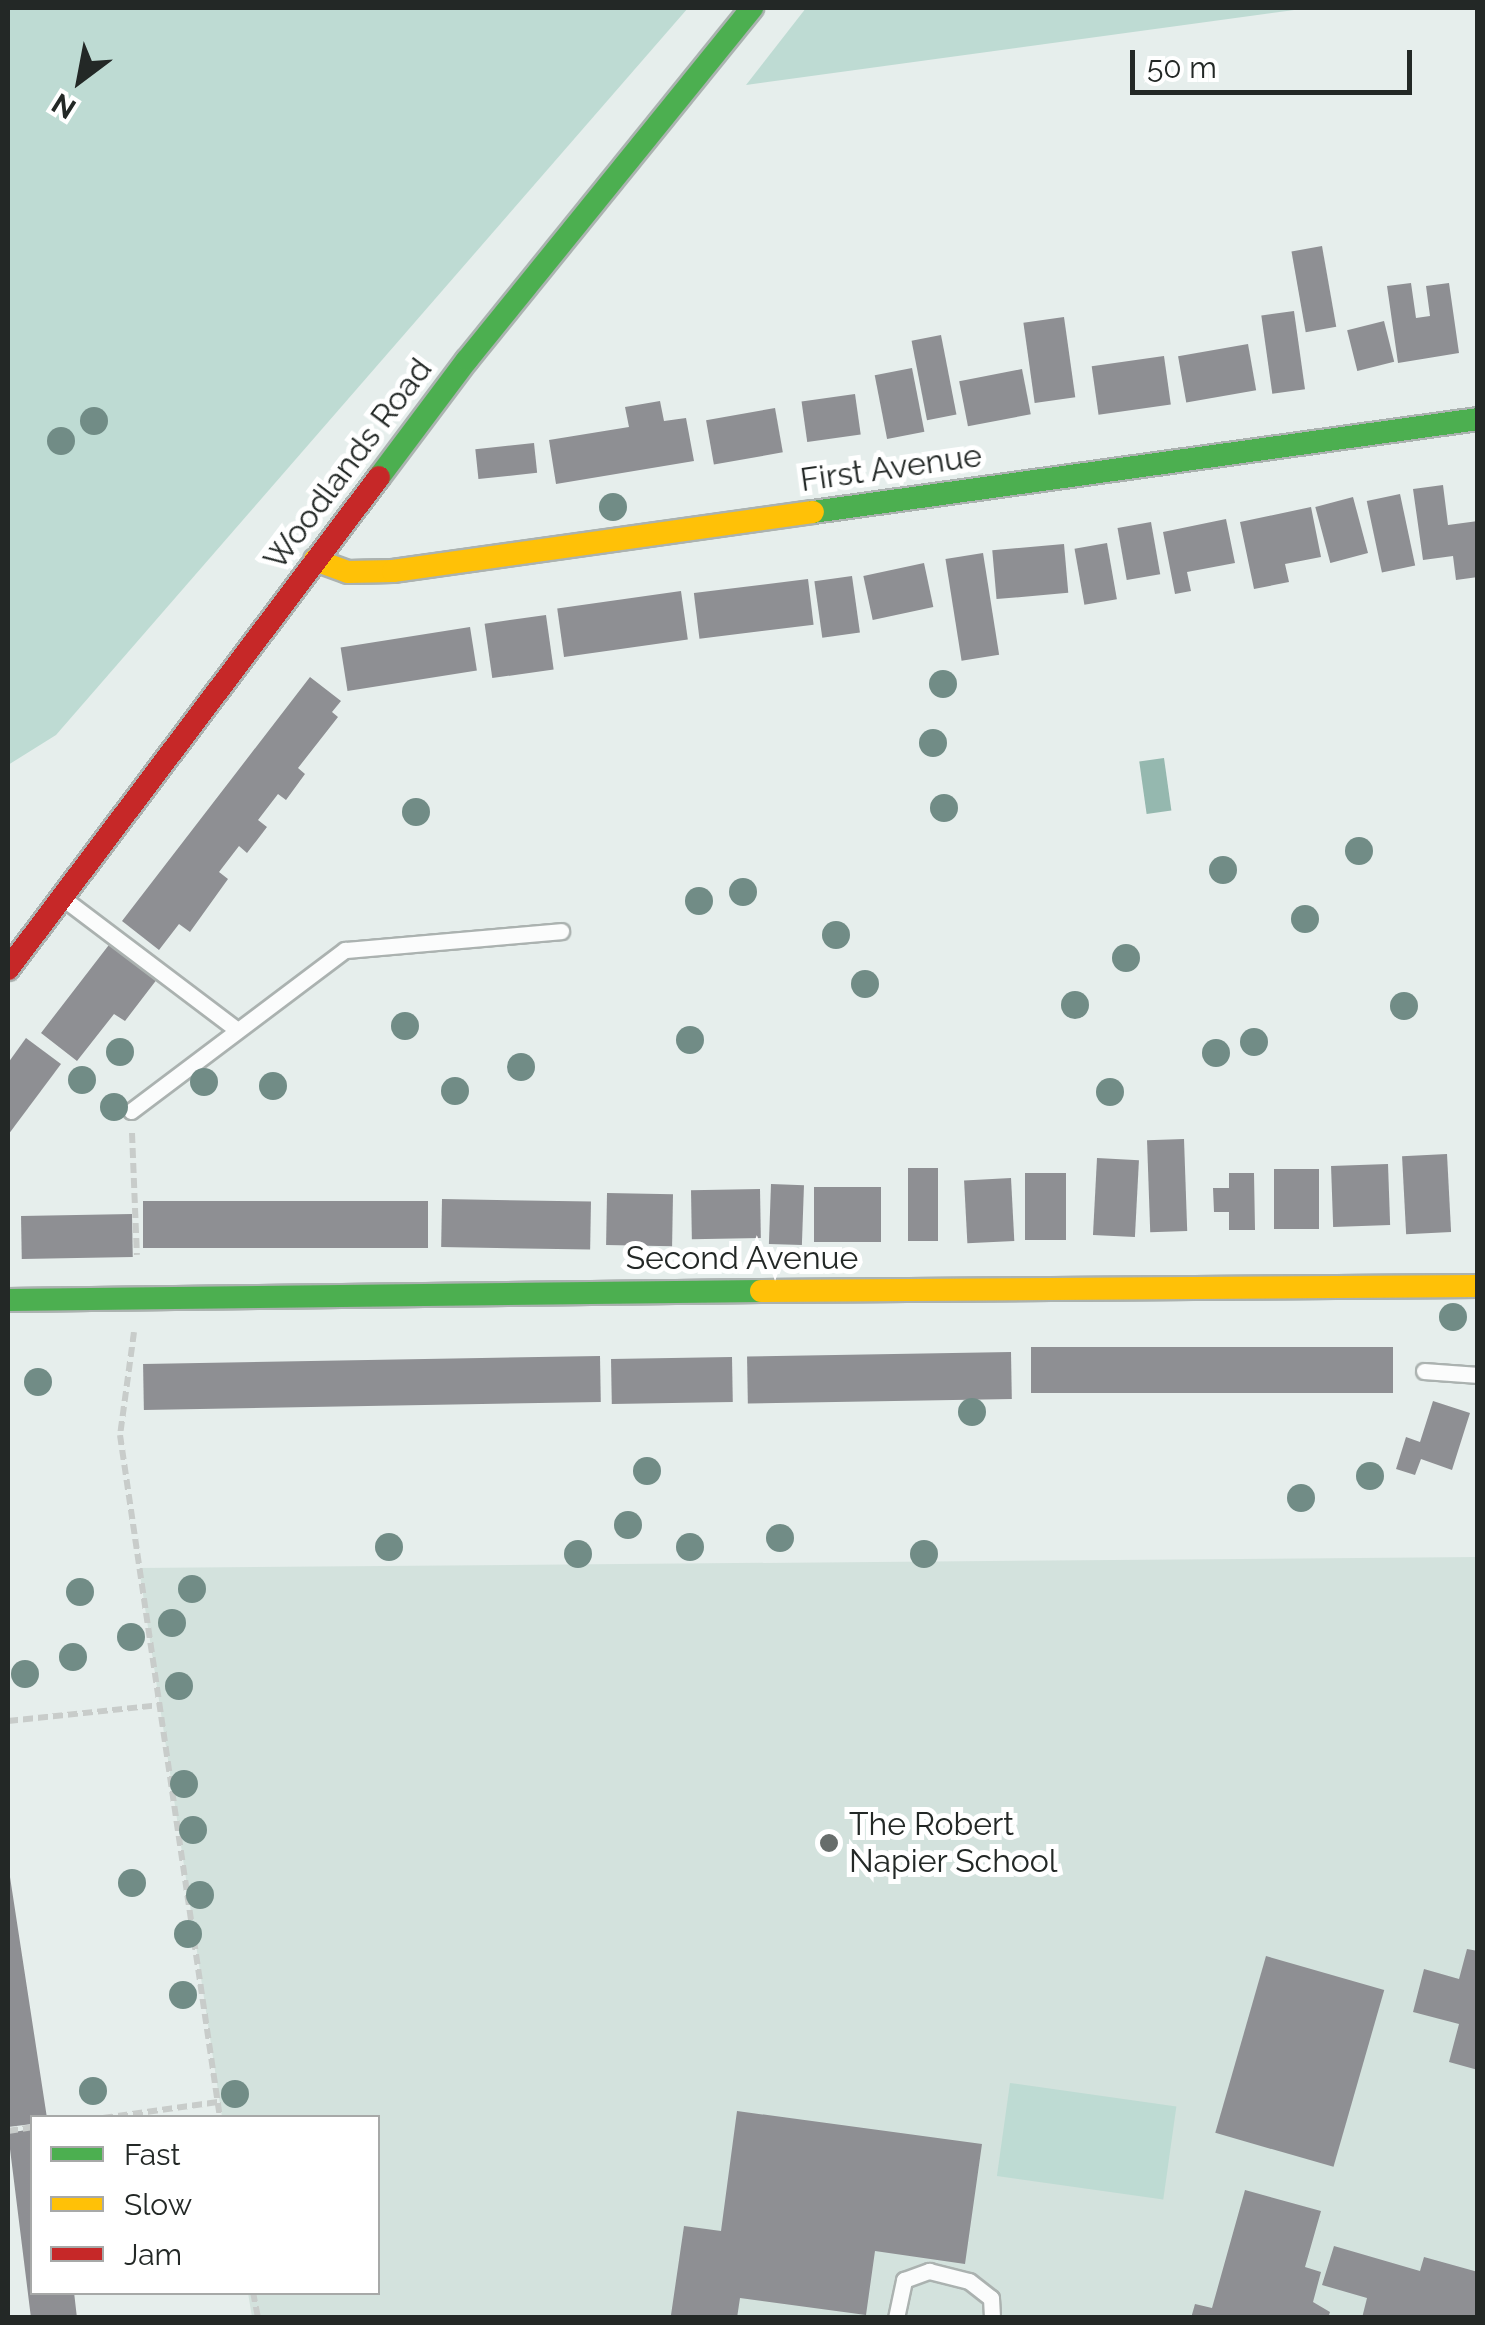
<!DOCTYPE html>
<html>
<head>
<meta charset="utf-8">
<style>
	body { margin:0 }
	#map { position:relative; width:1485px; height:2325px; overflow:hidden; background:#e6eeec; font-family:Raleway,sans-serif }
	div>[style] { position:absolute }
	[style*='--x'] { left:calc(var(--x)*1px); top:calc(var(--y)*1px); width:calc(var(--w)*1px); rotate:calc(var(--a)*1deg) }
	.built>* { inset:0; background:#d3e2dd }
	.green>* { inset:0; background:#bedbd3; transform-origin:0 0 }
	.water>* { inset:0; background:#95b8af; transform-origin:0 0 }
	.building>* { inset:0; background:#8e8f93; transform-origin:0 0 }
	.path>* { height:6px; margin-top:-3px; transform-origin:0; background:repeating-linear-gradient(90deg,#c8ccca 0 10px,transparent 0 15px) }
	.roads { filter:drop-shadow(2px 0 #abb2b0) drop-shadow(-2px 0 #abb2b0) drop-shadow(0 2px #abb2b0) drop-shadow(0 -2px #abb2b0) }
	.lane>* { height:15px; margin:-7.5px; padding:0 7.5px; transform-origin:7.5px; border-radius:7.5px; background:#fbfcfc }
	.fast>* { height:22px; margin:-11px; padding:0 11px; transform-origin:11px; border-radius:11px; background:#4caf50 }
	.slow>* { height:22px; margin:-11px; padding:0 11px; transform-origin:11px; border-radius:11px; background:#ffc107 }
	.jam>* { height:22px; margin:-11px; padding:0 11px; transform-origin:11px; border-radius:11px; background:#c62828 }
	.trees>* { width:28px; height:28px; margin:-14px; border-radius:50%; background:#718c86 }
	.dots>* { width:28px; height:28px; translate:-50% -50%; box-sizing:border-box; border:5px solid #fff; border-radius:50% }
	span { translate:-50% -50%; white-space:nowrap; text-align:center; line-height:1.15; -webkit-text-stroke:10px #fff; paint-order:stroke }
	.street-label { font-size:32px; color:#232826 }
	.poi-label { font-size:32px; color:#232826 }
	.left { translate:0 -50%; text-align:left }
	.frame { position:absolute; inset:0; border:10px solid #232826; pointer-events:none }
	.legend { position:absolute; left:30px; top:2115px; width:350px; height:180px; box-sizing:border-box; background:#fff; border:2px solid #a7a9a8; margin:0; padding:12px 18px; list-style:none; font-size:30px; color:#232826 }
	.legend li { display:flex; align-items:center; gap:20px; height:50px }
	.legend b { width:50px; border:2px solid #a7a9a8 }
	.north { position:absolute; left:30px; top:30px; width:100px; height:100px; -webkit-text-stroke:8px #fff; paint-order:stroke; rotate:212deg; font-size:28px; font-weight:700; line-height:40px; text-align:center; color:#232826 }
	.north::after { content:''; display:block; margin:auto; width:35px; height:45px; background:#232826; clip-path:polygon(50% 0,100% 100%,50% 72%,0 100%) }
	.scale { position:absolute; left:1130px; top:50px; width:282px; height:45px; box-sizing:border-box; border:5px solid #232826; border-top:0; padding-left:12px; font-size:30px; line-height:35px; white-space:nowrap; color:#232826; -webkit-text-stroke:8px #fff; paint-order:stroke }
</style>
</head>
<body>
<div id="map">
	<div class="built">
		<div style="clip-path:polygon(1477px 1557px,1477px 2317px,252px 2317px,248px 2293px,378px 2292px,378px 2118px,222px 2117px,139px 1568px)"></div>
	</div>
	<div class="green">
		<div style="clip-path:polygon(8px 8px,688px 8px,56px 735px,8px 765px)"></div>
		<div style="clip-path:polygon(806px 8px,1309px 8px,746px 85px)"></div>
		<div style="left:1010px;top:2083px;width:168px;height:94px;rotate:8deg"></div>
	</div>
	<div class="water">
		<div style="left:1164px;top:758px;width:53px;height:25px;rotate:82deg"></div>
	</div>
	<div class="building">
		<div style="left:1322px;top:246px;width:82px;height:31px;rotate:80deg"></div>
		<div style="clip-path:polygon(1411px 283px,1416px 318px,1430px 316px,1426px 286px,1449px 283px,1459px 353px,1398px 363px,1387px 286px)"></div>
		<div style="left:1294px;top:311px;width:79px;height:33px;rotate:82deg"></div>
		<div style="left:1064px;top:317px;width:81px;height:41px;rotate:82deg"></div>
		<div style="left:1384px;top:321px;width:42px;height:38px;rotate:76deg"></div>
		<div style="left:941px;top:335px;width:81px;height:30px;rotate:79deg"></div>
		<div style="left:1248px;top:344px;width:47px;height:71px;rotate:80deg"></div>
		<div style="left:1164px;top:356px;width:49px;height:73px;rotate:82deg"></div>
		<div style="left:912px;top:368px;width:65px;height:38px;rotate:79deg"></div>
		<div style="left:1022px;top:369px;width:46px;height:64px;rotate:79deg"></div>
		<div style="left:855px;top:394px;width:41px;height:54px;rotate:82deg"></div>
		<div style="clip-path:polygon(660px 401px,664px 421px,686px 418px,694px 461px,556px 484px,549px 440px,629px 427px,625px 407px)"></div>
		<div style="left:775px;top:408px;width:45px;height:70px;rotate:80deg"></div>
		<div style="left:534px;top:443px;width:30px;height:59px;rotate:84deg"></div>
		<div style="clip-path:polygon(1443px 485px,1448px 525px,1478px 521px,1478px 577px,1456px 580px,1453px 556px,1423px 560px,1413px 489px)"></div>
		<div style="left:1400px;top:494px;width:73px;height:34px;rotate:78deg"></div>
		<div style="left:1353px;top:497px;width:58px;height:39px;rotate:75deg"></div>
		<div style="clip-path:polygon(1311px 507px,1321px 557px,1285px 564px,1289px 582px,1254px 589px,1240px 522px)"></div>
		<div style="clip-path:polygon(1226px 519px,1235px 563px,1187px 572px,1191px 591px,1175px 594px,1163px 532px)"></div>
		<div style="left:1151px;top:522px;width:53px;height:34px;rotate:80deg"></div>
		<div style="left:1107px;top:543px;width:57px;height:33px;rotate:80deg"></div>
		<div style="left:1064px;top:544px;width:49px;height:72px;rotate:85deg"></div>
		<div style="left:983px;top:553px;width:103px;height:38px;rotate:81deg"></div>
		<div style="left:924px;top:563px;width:45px;height:62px;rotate:78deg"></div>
		<div style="left:852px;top:576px;width:57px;height:38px;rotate:82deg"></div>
		<div style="left:808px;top:579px;width:46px;height:115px;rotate:83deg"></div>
		<div style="left:681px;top:591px;width:49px;height:125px;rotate:82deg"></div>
		<div style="left:546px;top:615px;width:55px;height:62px;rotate:82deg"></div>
		<div style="left:470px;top:627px;width:44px;height:131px;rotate:81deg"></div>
		<div style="clip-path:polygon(310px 677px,341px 701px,332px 712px,338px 717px,298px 768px,305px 774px,286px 800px,278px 794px,258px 820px,267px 827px,247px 853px,239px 846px,219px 872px,228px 879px,190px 932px,179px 924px,159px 950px,122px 921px)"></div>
		<div style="clip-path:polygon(115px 937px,161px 974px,125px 1021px,114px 1014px,77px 1061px,41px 1033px)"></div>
		<div style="clip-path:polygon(26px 1038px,61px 1064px,8px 1135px,8px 1063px)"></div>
		<div style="left:1184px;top:1139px;width:92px;height:37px;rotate:88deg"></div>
		<div style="left:1447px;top:1154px;width:78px;height:45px;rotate:87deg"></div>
		<div style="left:1097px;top:1158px;width:42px;height:77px;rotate:3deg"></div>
		<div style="left:1388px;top:1164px;width:61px;height:57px;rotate:88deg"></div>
		<div style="left:908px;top:1168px;width:30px;height:73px"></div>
		<div style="left:1274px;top:1169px;width:45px;height:60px"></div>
		<div style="left:1025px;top:1173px;width:41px;height:67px"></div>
		<div style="clip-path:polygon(1229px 1173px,1254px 1173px,1255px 1230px,1229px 1230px,1229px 1212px,1214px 1212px,1213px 1188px,1229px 1188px)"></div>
		<div style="left:1011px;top:1178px;width:63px;height:47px;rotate:87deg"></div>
		<div style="left:771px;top:1184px;width:33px;height:60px;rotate:2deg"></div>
		<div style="left:814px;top:1187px;width:67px;height:55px"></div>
		<div style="left:760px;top:1189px;width:49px;height:69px;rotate:89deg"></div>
		<div style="left:607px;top:1193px;width:66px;height:52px;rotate:1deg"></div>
		<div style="left:442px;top:1199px;width:149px;height:48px;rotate:1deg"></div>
		<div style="left:428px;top:1201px;width:47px;height:285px;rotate:90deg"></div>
		<div style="left:132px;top:1214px;width:43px;height:111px;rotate:89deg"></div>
		<div style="left:1393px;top:1347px;width:46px;height:362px;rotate:90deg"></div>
		<div style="left:1011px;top:1352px;width:47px;height:264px;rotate:89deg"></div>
		<div style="left:600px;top:1356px;width:46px;height:457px;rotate:89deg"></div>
		<div style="left:732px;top:1357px;width:45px;height:121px;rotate:89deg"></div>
		<div style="clip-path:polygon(1433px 1401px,1470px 1413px,1452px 1470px,1421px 1459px,1415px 1475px,1396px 1469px,1406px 1437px,1420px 1442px)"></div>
		<div style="clip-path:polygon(8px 1864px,47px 2118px,32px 2118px,32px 2124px,8px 2127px)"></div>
		<div style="clip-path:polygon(1467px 1949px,1478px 1951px,1478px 2070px,1449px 2062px,1459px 2024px,1413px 2012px,1424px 1969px,1459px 1979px)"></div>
		<div style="left:1266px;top:1956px;width:123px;height:184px;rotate:16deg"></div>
		<div style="clip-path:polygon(737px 2111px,982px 2144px,965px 2264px,875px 2251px,866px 2315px,740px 2298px,737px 2318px,671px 2315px,684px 2226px,721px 2231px)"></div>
		<div style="clip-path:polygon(32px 2129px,32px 2292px,74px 2292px,77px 2318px,31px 2318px,8px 2133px)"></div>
		<div style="clip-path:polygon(1245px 2190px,1321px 2211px,1305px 2267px,1321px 2272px,1313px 2302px,1330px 2312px,1328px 2318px,1191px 2318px,1195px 2304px,1212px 2308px)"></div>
		<div style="clip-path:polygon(1334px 2246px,1420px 2271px,1424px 2257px,1478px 2272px,1478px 2318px,1362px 2318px,1367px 2298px,1322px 2285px)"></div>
	</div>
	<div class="path">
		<div style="--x:132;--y:1133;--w:122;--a:87.7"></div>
		<div style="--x:134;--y:1332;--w:104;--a:97.7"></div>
		<div style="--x:120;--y:1435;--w:690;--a:81.67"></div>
		<div style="--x:8;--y:1721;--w:152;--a:-6"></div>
		<div style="--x:103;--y:2118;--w:116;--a:-7.9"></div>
		<div style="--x:8;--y:2131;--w:24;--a:-9"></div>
		<div style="--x:253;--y:2292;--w:26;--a:79"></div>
	</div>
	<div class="roads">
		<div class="lane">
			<div style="--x:64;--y:899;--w:216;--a:37.1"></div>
			<div style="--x:131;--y:1111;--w:268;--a:-37"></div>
			<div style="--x:345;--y:950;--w:217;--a:-5"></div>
			<div style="--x:1424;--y:1371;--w:54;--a:4.2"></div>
			<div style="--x:896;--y:2318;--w:39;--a:-78"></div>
			<div style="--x:904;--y:2280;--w:27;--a:-20"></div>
			<div style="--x:929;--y:2271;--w:41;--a:14"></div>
			<div style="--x:969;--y:2281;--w:28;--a:38"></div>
			<div style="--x:991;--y:2298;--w:20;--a:87"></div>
		</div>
		<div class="fast">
			<div style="--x:379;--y:477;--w:146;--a:-53.1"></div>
			<div style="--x:467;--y:360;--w:453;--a:-51"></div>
			<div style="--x:813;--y:512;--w:671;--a:-7.96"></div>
			<div style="--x:8;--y:1300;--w:753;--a:-0.68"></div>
		</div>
		<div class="slow">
			<div style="--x:315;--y:560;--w:35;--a:20"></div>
			<div style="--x:348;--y:572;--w:45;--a:-1.3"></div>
			<div style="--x:393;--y:571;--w:424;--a:-8"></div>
			<div style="--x:761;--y:1291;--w:717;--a:-0.4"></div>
		</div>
		<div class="jam">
			<div style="--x:8;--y:969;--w:616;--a:-52.98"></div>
		</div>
	</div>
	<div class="trees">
		<div style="left:94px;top:421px"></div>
		<div style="left:61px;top:441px"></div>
		<div style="left:613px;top:507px"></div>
		<div style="left:943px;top:684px"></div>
		<div style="left:933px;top:743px"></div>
		<div style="left:944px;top:808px"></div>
		<div style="left:416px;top:812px"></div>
		<div style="left:1359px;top:851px"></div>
		<div style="left:1223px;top:870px"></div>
		<div style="left:743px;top:892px"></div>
		<div style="left:699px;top:901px"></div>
		<div style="left:1305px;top:919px"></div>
		<div style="left:836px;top:935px"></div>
		<div style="left:1126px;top:958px"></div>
		<div style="left:865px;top:984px"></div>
		<div style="left:1075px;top:1005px"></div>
		<div style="left:1404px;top:1006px"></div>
		<div style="left:405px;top:1026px"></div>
		<div style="left:690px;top:1040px"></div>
		<div style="left:1254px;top:1042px"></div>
		<div style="left:120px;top:1052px"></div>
		<div style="left:1216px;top:1053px"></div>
		<div style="left:521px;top:1067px"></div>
		<div style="left:82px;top:1080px"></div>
		<div style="left:204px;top:1082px"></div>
		<div style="left:273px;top:1086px"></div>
		<div style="left:455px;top:1091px"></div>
		<div style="left:1110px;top:1092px"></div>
		<div style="left:114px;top:1107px"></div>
		<div style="left:1453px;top:1317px"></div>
		<div style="left:38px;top:1382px"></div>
		<div style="left:972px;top:1412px"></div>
		<div style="left:647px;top:1471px"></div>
		<div style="left:1370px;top:1476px"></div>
		<div style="left:1301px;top:1498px"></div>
		<div style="left:628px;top:1525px"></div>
		<div style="left:780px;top:1538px"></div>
		<div style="left:389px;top:1547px"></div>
		<div style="left:690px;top:1547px"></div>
		<div style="left:578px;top:1554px"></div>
		<div style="left:924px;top:1554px"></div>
		<div style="left:192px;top:1589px"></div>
		<div style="left:80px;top:1592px"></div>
		<div style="left:172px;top:1623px"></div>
		<div style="left:131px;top:1637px"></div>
		<div style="left:73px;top:1657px"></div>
		<div style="left:25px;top:1674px"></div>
		<div style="left:179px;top:1686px"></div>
		<div style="left:184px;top:1784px"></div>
		<div style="left:193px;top:1830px"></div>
		<div style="left:132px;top:1883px"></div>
		<div style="left:200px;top:1895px"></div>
		<div style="left:188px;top:1934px"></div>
		<div style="left:183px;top:1995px"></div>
		<div style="left:93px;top:2091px"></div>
		<div style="left:235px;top:2094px"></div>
	</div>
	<div class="dots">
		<div style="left:829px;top:1843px;background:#676d6b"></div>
	</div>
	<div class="street-label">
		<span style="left:348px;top:464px;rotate:-53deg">Woodlands Road</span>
		<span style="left:891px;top:468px;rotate:-8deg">First Avenue</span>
		<span style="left:742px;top:1258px">Second Avenue</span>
	</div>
	<div class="poi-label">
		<span class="left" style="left:849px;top:1843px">The Robert<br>Napier School</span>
	</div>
	<div class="frame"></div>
	<ul class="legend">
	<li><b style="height:12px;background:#4caf50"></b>Fast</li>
	<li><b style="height:12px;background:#ffc107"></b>Slow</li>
	<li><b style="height:12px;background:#c62828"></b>Jam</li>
	</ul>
	<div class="north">N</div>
	<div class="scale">50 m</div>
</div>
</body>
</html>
